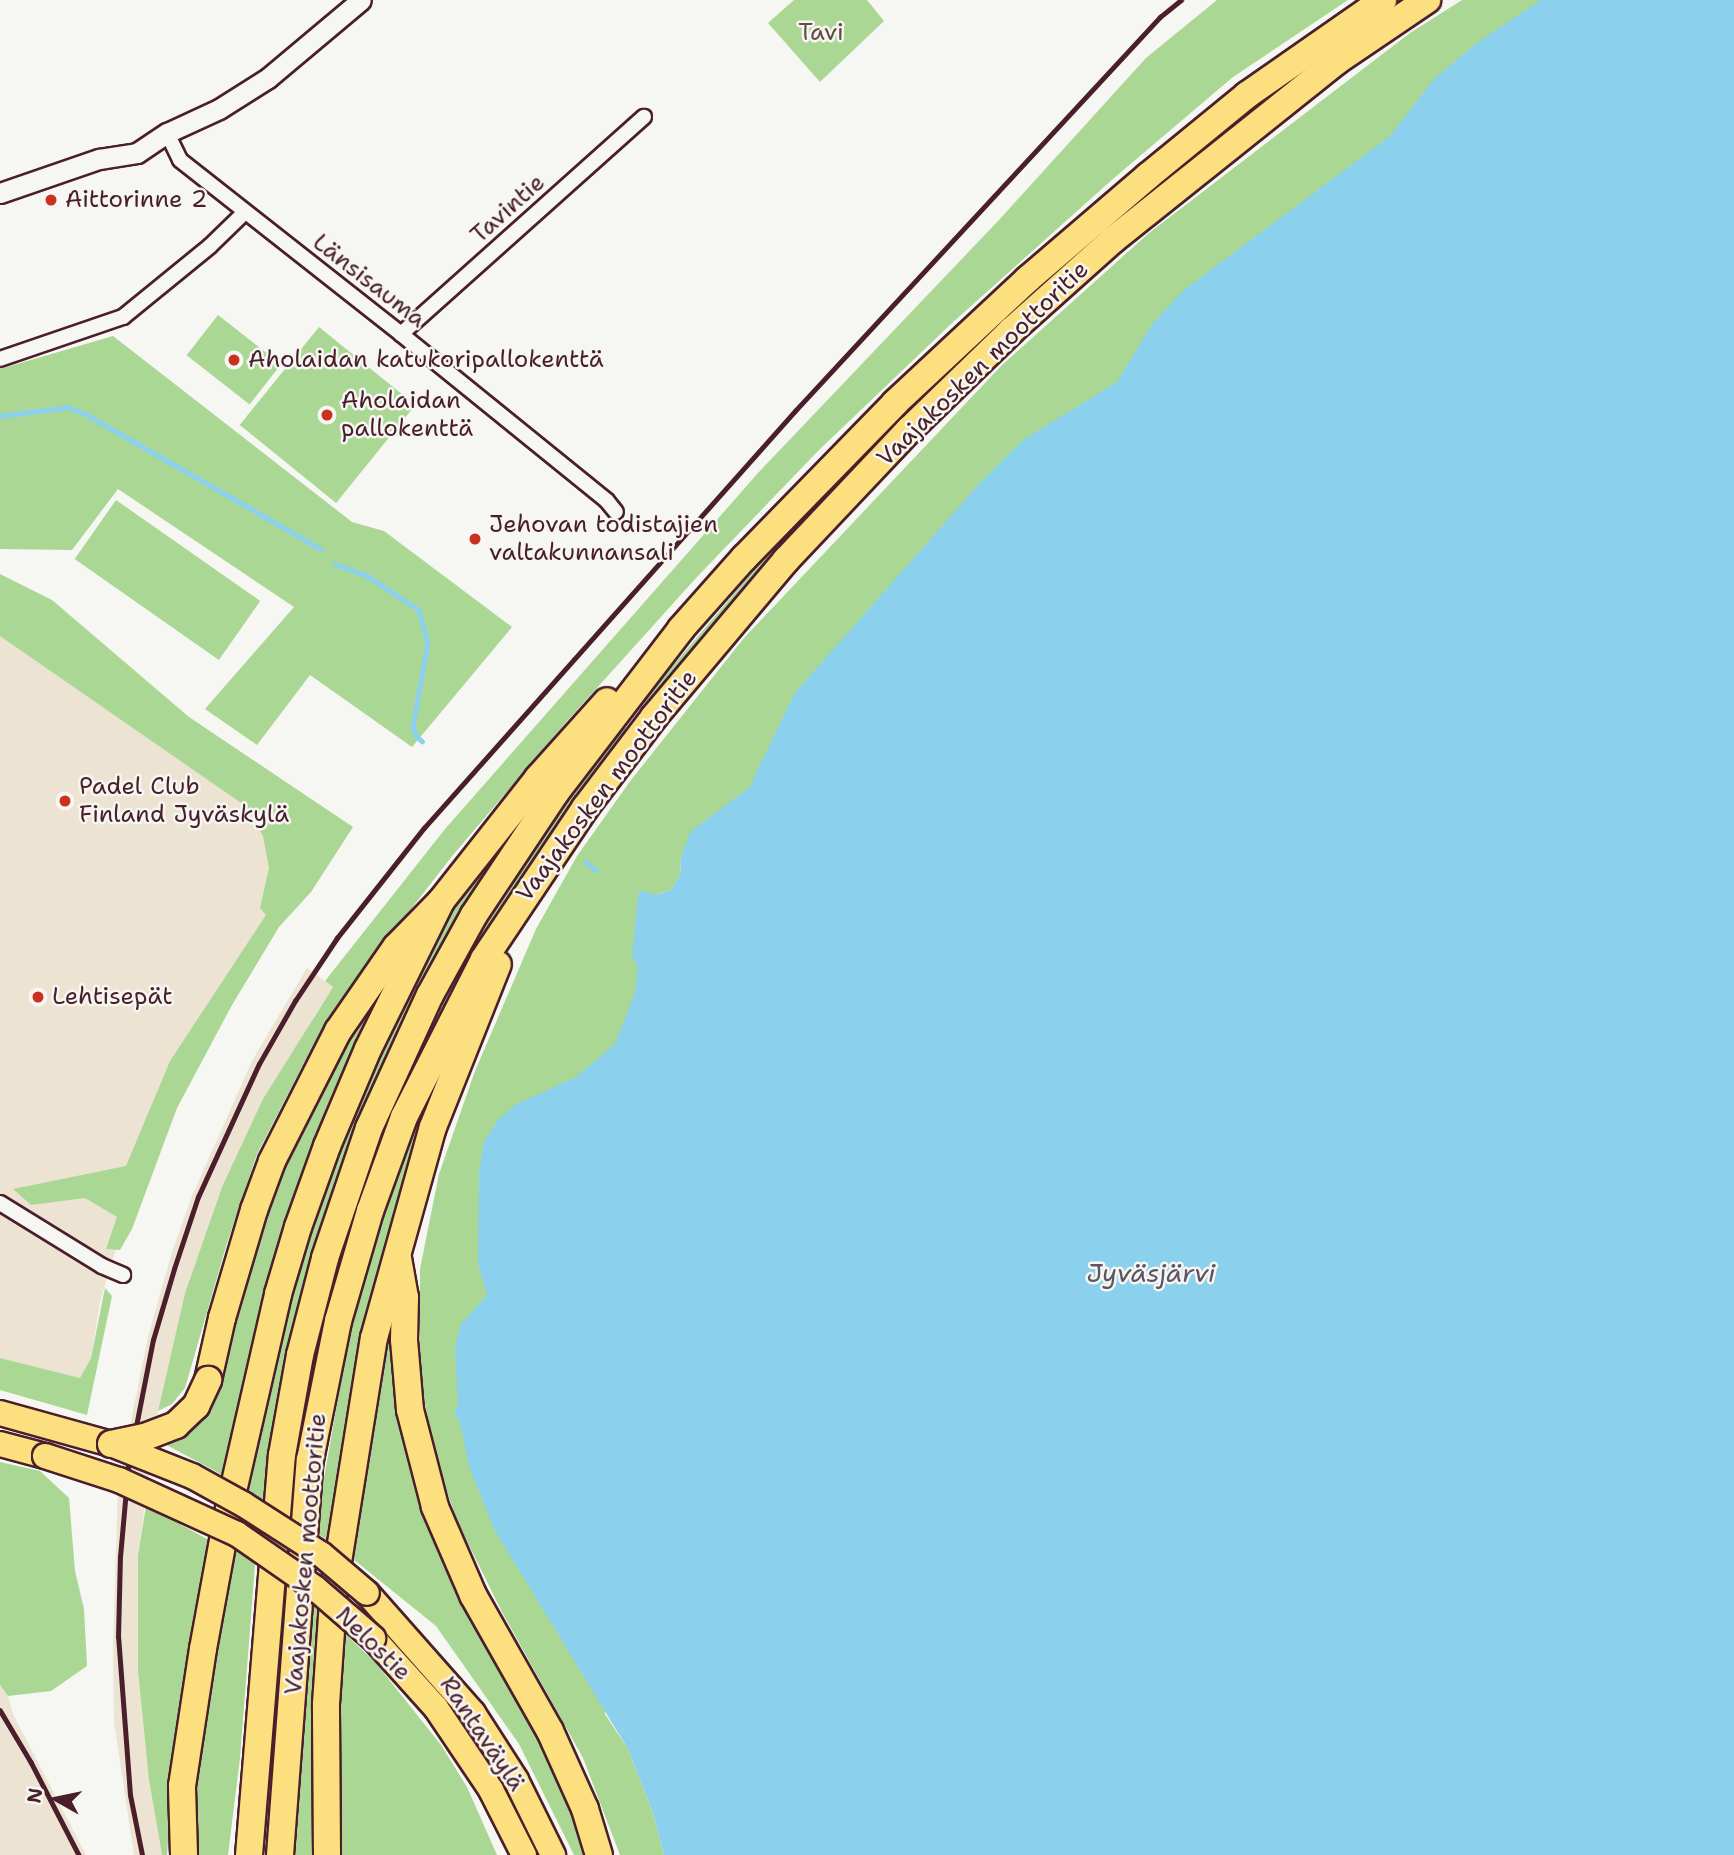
<!DOCTYPE html>
<html>
<head>
<meta charset="utf-8">
<style>
	body { margin:0 }
	#map { position:relative; width:1734px; height:1855px; overflow:hidden; background:#f6f6f2; font-family:"Shantell Sans",sans-serif }
	div>[style] { position:absolute }
	[style*='--x'] { left:calc(var(--x)*1px); top:calc(var(--y)*1px); width:calc(var(--w)*1px); rotate:calc(var(--a)*1deg) }
	.built>* { inset:0; background:#ede3d3 }
	.green>* { inset:0; background:#abd795; transform-origin:0 0 }
	.water>* { inset:0; background:#8bd0ec }
	.stream>* { height:4.5px; margin:-2.25px; padding:0 2.25px; transform-origin:2.25px; border-radius:2.25px; background:#8bd0ec }
	.roads { filter:drop-shadow(2px 0 #4a1f2b) drop-shadow(-2px 0 #4a1f2b) drop-shadow(0 2px #4a1f2b) drop-shadow(0 -2px #4a1f2b) }
	.minor>* { height:14px; margin:-7px; padding:0 7px; transform-origin:7px; border-radius:7px; background:#f6f6f2 }
	.secondary>* { height:19px; margin:-9.5px; padding:0 9.5px; transform-origin:9.5px; border-radius:9.5px; background:#f6f6f2 }
	.trunk>* { height:24px; margin:-12px; padding:0 12px; transform-origin:12px; border-radius:12px; background:#fce080 }
	.motorway>* { height:26px; margin:-13px; padding:0 13px; transform-origin:13px; border-radius:13px; background:#fce080 }
	.rail>* { height:4.5px; margin:-2.25px; padding:0 2.25px; transform-origin:2.25px; border-radius:2.25px; background:#4a1f2b }
	.bridges { filter:drop-shadow(2px 0 #4a1f2b) drop-shadow(-2px 0 #4a1f2b) drop-shadow(0 2px #4a1f2b) drop-shadow(0 -2px #4a1f2b) }
	.trunk-bridge>* { height:24px; margin:-12px; padding:0 12px; transform-origin:12px; border-radius:12px; background:#fce080 }
	.motorway-bridge>* { height:26px; margin:-13px; padding:0 13px; transform-origin:13px; border-radius:13px; background:#fce080 }
	.dots>* { width:19px; height:19px; translate:-50% -50%; box-sizing:border-box; border:4px solid #f6f6f2; border-radius:50% }
	span { translate:-50% -50%; white-space:nowrap; text-align:center; line-height:1.15; -webkit-text-stroke:5px #f6f6f2; paint-order:stroke }
	.park-label { font-size:24px; color:#624d46 }
	.poi-label { font-size:24px; color:#4a1f2b }
	.left { translate:0 -50%; text-align:left }
	.street-label { font-size:24px; color:#4a1f2b }
	.water-label { font-size:26px; color:#5e5465; font-style:italic }
	.north { position:absolute; left:21px; top:1764px; width:70px; height:70px; -webkit-text-stroke:5px #f6f6f2; paint-order:stroke; rotate:279deg; font-size:19px; font-weight:700; line-height:28px; text-align:center; color:#4a1f2b }
	.north::after { content:''; display:block; margin:auto; width:24px; height:32px; background:#4a1f2b; clip-path:polygon(50% 0,100% 100%,50% 72%,0 100%) }
</style>
</head>
<body>
<div id="map">
	<div class="built">
		<div style="clip-path:polygon(0 611px,321px 848px,176px 1096px,130px 1201px,100px 1302px,91px 1358px,80px 1378px,0 1358px)"></div>
		<div style="clip-path:polygon(307px 968px,333px 987px,314px 1016px,222px 1187px,185px 1293px,158px 1411px,138px 1555px,138px 1672px,149px 1780px,162px 1855px,134px 1855px,114px 1722px,113px 1647px,118px 1488px,135px 1401px,148px 1337px,172px 1252px,192px 1196px,253px 1059px)"></div>
		<div style="clip-path:polygon(0 1685px,8px 1696px,13px 1714px,86px 1855px,0 1855px)"></div>
	</div>
	<div class="green">
		<div style="clip-path:polygon(794px 0,867px 0,884px 21px,820px 82px,768px 23px)"></div>
		<div style="clip-path:polygon(1217px 0,1348px 0,1233px 77px,1114px 178px,952px 323px,819px 450px,696px 578px,568px 720px,453px 855px,358px 977px,304px 1063px,257px 1154px,227px 1243px,185px 1388px,172px 1404px,158px 1411px,185px 1293px,222px 1187px,263px 1099px,333px 987px,325px 981px,445px 829px,758px 473px,998px 221px,1146px 58px)"></div>
		<div style="clip-path:polygon(1462px 0,1734px 0,681px 858px,680px 875px,671px 890px,656px 895px,605px 1714px,628px 1749px,653px 1813px,664px 1855px,620px 1855px,583px 1758px,502px 1612px,458px 1523px,432px 1449px,420px 1370px,420px 1269px,439px 1174px,475px 1071px,536px 929px,577px 856px,631px 780px,744px 638px,1002px 365px,1149px 233px,1410px 33px)"></div>
		<div style="clip-path:polygon(1099px 232px,1103px 237px,776px 553px,647px 705px,643px 701px,773px 548px,848px 468px,978px 341px)"></div>
		<div style="left:218px;top:315px;width:80px;height:51px;rotate:38deg"></div>
		<div style="left:319px;top:327px;width:124px;height:126px;rotate:39deg"></div>
		<div style="clip-path:polygon(113px 336px,352px 522px,384px 531px,512px 627px,412px 747px,310px 675px,257px 745px,205px 709px,294px 607px,118px 489px,72px 550px,0 549px,0 369px)"></div>
		<div style="left:116px;top:500px;width:176px;height:72px;rotate:35deg"></div>
		<div style="clip-path:polygon(0 574px,52px 600px,189px 717px,353px 827px,311px 892px,279px 927px,232px 1005px,177px 1108px,132px 1229px,120px 1250px,106px 1249px,117px 1217px,85px 1198px,31px 1205px,13px 1189px,126px 1166px,170px 1061px,266px 915px,260px 908px,269px 868px,263px 836px,247px 807px,0 636px)"></div>
		<div style="clip-path:polygon(623px 726px,627px 730px,572px 802px,494px 916px,452px 991px,412px 1072px,301px 1457px,293px 1511px,287px 1510px,312px 1357px,334px 1270px,379px 1134px,423px 1033px,491px 912px,568px 797px)"></div>
		<div style="clip-path:polygon(524px 815px,465px 904px,401px 1020px,333px 1189px,288px 1352px,269px 1452px,255px 1565px,240px 1758px,228px 1855px,194px 1855px,191px 1759px,272px 1349px,334px 1148px,431px 944px,473px 876px)"></div>
		<div style="clip-path:polygon(397px 973px,228px 1478px,161px 1442px,179px 1433px,279px 1168px,368px 999px)"></div>
		<div style="clip-path:polygon(435px 1081px,440px 1083px,332px 1543px,318px 1534px,321px 1495px,351px 1326px,383px 1213px)"></div>
		<div style="clip-path:polygon(105px 1288px,112px 1296px,87px 1415px,0 1390px,0 1358px,80px 1378px,91px 1358px)"></div>
		<div style="clip-path:polygon(393px 1298px,402px 1413px,591px 1855px,574px 1855px,519px 1744px,436px 1626px,348px 1555px)"></div>
		<div style="clip-path:polygon(0 1462px,40px 1471px,69px 1498px,75px 1571px,84px 1609px,87px 1666px,51px 1691px,8px 1696px,0 1685px)"></div>
		<div style="clip-path:polygon(146px 1506px,209px 1540px,174px 1752px,167px 1855px,162px 1855px,149px 1780px,138px 1672px,138px 1555px)"></div>
		<div style="clip-path:polygon(312px 1601px,326px 1613px,319px 1855px,292px 1855px)"></div>
		<div style="clip-path:polygon(342px 1631px,375px 1662px,441px 1745px,467px 1787px,497px 1855px,339px 1855px,337px 1705px)"></div>
	</div>
	<div class="water">
		<div style="clip-path:polygon(1541px 0,1734px 0,1734px 1855px,664px 1855px,653px 1813px,628px 1749px,494px 1529px,469px 1466px,460px 1422px,454px 1413px,458px 1405px,455px 1347px,461px 1324px,487px 1295px,478px 1264px,479px 1172px,484px 1142px,497px 1121px,515px 1105px,576px 1077px,615px 1044px,635px 993px,638px 966px,632px 958px,638px 895px,642px 891px,656px 895px,671px 890px,680px 875px,681px 857px,691px 831px,749px 788px,794px 694px,979px 484px,1023px 440px,1117px 382px,1153px 323px,1184px 290px,1390px 136px,1434px 79px,1477px 43px)"></div>
	</div>
	<div class="stream">
		<div style="--x:0;--y:416;--w:69;--a:-7.5"></div>
		<div style="--x:68;--y:407;--w:19;--a:21"></div>
		<div style="--x:86;--y:414;--w:271;--a:29.9"></div>
		<div style="--x:335;--y:564;--w:33;--a:20"></div>
		<div style="--x:366;--y:575;--w:64;--a:33.4"></div>
		<div style="--x:419;--y:610;--w:34;--a:75"></div>
		<div style="--x:428;--y:643;--w:84;--a:100.2"></div>
		<div style="--x:413;--y:726;--w:10;--a:73"></div>
		<div style="--x:416;--y:736;--w:8;--a:40"></div>
		<div style="--x:586;--y:862;--w:13;--a:39"></div>
	</div>
	<div class="roads">
		<div class="minor">
			<div style="--x:167;--y:133;--w:30;--a:64"></div>
			<div style="--x:180;--y:160;--w:281;--a:38.2"></div>
			<div style="--x:401;--y:334;--w:265;--a:39"></div>
			<div style="--x:607;--y:501;--w:14;--a:51"></div>
			<div style="--x:401;--y:334;--w:326;--a:-41.8"></div>
			<div style="--x:0;--y:359;--w:130;--a:-18.9"></div>
			<div style="--x:123;--y:317;--w:112;--a:-39.2"></div>
			<div style="--x:210;--y:246;--w:47;--a:-44.1"></div>
			<div style="--x:0;--y:1203;--w:120;--a:31.7"></div>
			<div style="--x:102;--y:1266;--w:23;--a:23"></div>
		</div>
		<div class="secondary">
			<div style="--x:0;--y:193;--w:105;--a:-19"></div>
			<div style="--x:99;--y:159;--w:38;--a:-9"></div>
			<div style="--x:137;--y:153;--w:36;--a:-34"></div>
			<div style="--x:167;--y:133;--w:57;--a:-24.8"></div>
			<div style="--x:219;--y:109;--w:58;--a:-32.3"></div>
			<div style="--x:268;--y:78;--w:121;--a:-40"></div>
		</div>
		<div class="trunk">
			<div style="--x:0;--y:1413;--w:115;--a:15.6"></div>
			<div style="--x:0;--y:1444;--w:47;--a:14.9"></div>
			<div style="--x:367;--y:1593;--w:160;--a:48.5"></div>
			<div style="--x:473;--y:1713;--w:80;--a:57.3"></div>
			<div style="--x:516;--y:1780;--w:84;--a:63.7"></div>
			<div style="--x:373;--y:1638;--w:94;--a:48"></div>
			<div style="--x:436;--y:1708;--w:99;--a:56.1"></div>
			<div style="--x:491;--y:1790;--w:73;--a:63.1"></div>
		</div>
		<div class="motorway">
			<div style="--x:398;--y:1258;--w:40;--a:80"></div>
			<div style="--x:405;--y:1297;--w:43;--a:91.3"></div>
			<div style="--x:404;--y:1340;--w:70;--a:85.1"></div>
			<div style="--x:410;--y:1410;--w:100;--a:75.5"></div>
			<div style="--x:435;--y:1507;--w:96;--a:66.6"></div>
			<div style="--x:473;--y:1595;--w:156;--a:60.5"></div>
			<div style="--x:550;--y:1731;--w:85;--a:65.8"></div>
			<div style="--x:585;--y:1809;--w:48;--a:73.1"></div>
			<div style="--x:208;--y:1380;--w:64;--a:-77.3"></div>
			<div style="--x:222;--y:1318;--w:113;--a:-73.5"></div>
			<div style="--x:254;--y:1210;--w:52;--a:-69.8"></div>
			<div style="--x:272;--y:1161;--w:146;--a:-63.1"></div>
			<div style="--x:338;--y:1031;--w:102;--a:-55.4"></div>
			<div style="--x:396;--y:947;--w:64;--a:-45.6"></div>
			<div style="--x:441;--y:901;--w:157;--a:-51.7"></div>
			<div style="--x:538;--y:778;--w:103;--a:-48.1"></div>
			<div style="--x:184;--y:1855;--w:69;--a:-91.7"></div>
			<div style="--x:182;--y:1786;--w:139;--a:-81.3"></div>
			<div style="--x:203;--y:1649;--w:138;--a:-79.6"></div>
			<div style="--x:228;--y:1513;--w:225;--a:-77.1"></div>
			<div style="--x:278;--y:1294;--w:70;--a:-73.4"></div>
			<div style="--x:298;--y:1227;--w:86;--a:-70.3"></div>
			<div style="--x:327;--y:1146;--w:105;--a:-67.1"></div>
			<div style="--x:368;--y:1049;--w:165;--a:-63.7"></div>
			<div style="--x:249;--y:1855;--w:401;--a:-85.3"></div>
			<div style="--x:282;--y:1455;--w:102;--a:-79.8"></div>
			<div style="--x:300;--y:1355;--w:100;--a:-75.5"></div>
			<div style="--x:325;--y:1258;--w:137;--a:-71.3"></div>
			<div style="--x:369;--y:1128;--w:146;--a:-65.4"></div>
			<div style="--x:430;--y:995;--w:91;--a:-61.2"></div>
			<div style="--x:474;--y:915;--w:148;--a:-56.3"></div>
			<div style="--x:556;--y:792;--w:205;--a:-52.5"></div>
			<div style="--x:681;--y:629;--w:95;--a:-48.4"></div>
			<div style="--x:744;--y:558;--w:216;--a:-45.7"></div>
			<div style="--x:895;--y:403;--w:182;--a:-43"></div>
			<div style="--x:1028;--y:279;--w:158;--a:-40.6"></div>
			<div style="--x:1148;--y:176;--w:128;--a:-39.3"></div>
			<div style="--x:1247;--y:95;--w:166;--a:-34.9"></div>
			<div style="--x:280;--y:1855;--w:396;--a:-85.7"></div>
			<div style="--x:310;--y:1460;--w:142;--a:-78.6"></div>
			<div style="--x:338;--y:1321;--w:115;--a:-73.8"></div>
			<div style="--x:370;--y:1211;--w:100;--a:-70.1"></div>
			<div style="--x:404;--y:1117;--w:177;--a:-63.1"></div>
			<div style="--x:484;--y:959;--w:182;--a:-56.2"></div>
			<div style="--x:585;--y:808;--w:114;--a:-52.8"></div>
			<div style="--x:654;--y:717;--w:205;--a:-49.9"></div>
			<div style="--x:786;--y:560;--w:179;--a:-46.6"></div>
			<div style="--x:909;--y:430;--w:142;--a:-44.1"></div>
			<div style="--x:1011;--y:331;--w:138;--a:-41.8"></div>
			<div style="--x:1114;--y:239;--w:285;--a:-38.6"></div>
			<div style="--x:1337;--y:61;--w:109;--a:-34.1"></div>
			<div style="--x:327;--y:1855;--w:151;--a:-90.4"></div>
			<div style="--x:326;--y:1704;--w:117;--a:-86.1"></div>
			<div style="--x:334;--y:1587;--w:252;--a:-80.9"></div>
			<div style="--x:374;--y:1338;--w:219;--a:-74.4"></div>
			<div style="--x:433;--y:1127;--w:175;--a:-68.3"></div>
		</div>
	</div>
	<div class="rail">
		<div style="--x:0;--y:1710;--w:61;--a:59.2"></div>
		<div style="--x:31;--y:1762;--w:105;--a:62.7"></div>
		<div style="--x:142;--y:1855;--w:61;--a:-101.3"></div>
		<div style="--x:130;--y:1795;--w:158;--a:-94.3"></div>
		<div style="--x:118;--y:1637;--w:80;--a:-88.6"></div>
		<div style="--x:120;--y:1557;--w:90;--a:-84.9"></div>
		<div style="--x:128;--y:1467;--w:129;--a:-78.9"></div>
		<div style="--x:153;--y:1340;--w:74;--a:-73.5"></div>
		<div style="--x:174;--y:1269;--w:76;--a:-71.6"></div>
		<div style="--x:198;--y:1197;--w:146;--a:-65.4"></div>
		<div style="--x:259;--y:1064;--w:73;--a:-60.3"></div>
		<div style="--x:295;--y:1001;--w:76;--a:-56.3"></div>
		<div style="--x:337;--y:938;--w:140;--a:-51.7"></div>
		<div style="--x:424;--y:828;--w:558;--a:-48.34"></div>
		<div style="--x:795;--y:411;--w:537;--a:-47.19"></div>
		<div style="--x:1160;--y:17;--w:27;--a:-39"></div>
	</div>
	<div class="bridges">
		<div class="trunk-bridge">
			<div style="--x:111;--y:1444;--w:87;--a:21.6"></div>
			<div style="--x:192;--y:1476;--w:58;--a:28.8"></div>
			<div style="--x:243;--y:1504;--w:93;--a:32.7"></div>
			<div style="--x:321;--y:1554;--w:60;--a:40.3"></div>
			<div style="--x:45;--y:1456;--w:78;--a:18"></div>
			<div style="--x:119;--y:1480;--w:130;--a:24.6"></div>
			<div style="--x:237;--y:1534;--w:95;--a:34.7"></div>
			<div style="--x:315;--y:1588;--w:77;--a:40.8"></div>
		</div>
		<div class="motorway-bridge">
			<div style="--x:111;--y:1444;--w:35;--a:-12"></div>
			<div style="--x:145;--y:1437;--w:33;--a:-21"></div>
			<div style="--x:176;--y:1425;--w:28;--a:-44"></div>
			<div style="--x:196;--y:1406;--w:29;--a:-65"></div>
		</div>
	</div>
	<div class="dots">
		<div style="left:51px;top:200px;background:#c8321e"></div>
		<div style="left:234px;top:360px;background:#c8321e"></div>
		<div style="left:327px;top:415px;background:#c8321e"></div>
		<div style="left:475px;top:539px;background:#c8321e"></div>
		<div style="left:65px;top:801px;background:#c8321e"></div>
		<div style="left:38px;top:997px;background:#c8321e"></div>
	</div>
	<div class="park-label">
		<span style="left:821px;top:33px">Tavi</span>
	</div>
	<div class="poi-label">
		<span class="left" style="left:65px;top:200px">Aittorinne 2</span>
		<span class="left" style="left:248px;top:360px">Aholaidan katukoripallokenttä</span>
		<span class="left" style="left:341px;top:415px">Aholaidan<br>pallokenttä</span>
		<span class="left" style="left:489px;top:539px">Jehovan todistajien<br>valtakunnansali</span>
		<span class="left" style="left:79px;top:801px">Padel Club<br>Finland Jyväskylä</span>
		<span class="left" style="left:52px;top:997px">Lehtisepät</span>
	</div>
	<div class="street-label">
		<span style="left:508px;top:209px;rotate:-42deg">Tavintie</span>
		<span style="left:369px;top:281px;rotate:38deg">Länsisauma</span>
		<span style="left:983px;top:364px;rotate:-44deg">Vaajakosken moottoritie</span>
		<span style="left:607px;top:786px;rotate:-53deg">Vaajakosken moottoritie</span>
		<span style="left:306px;top:1554px;rotate:-85deg">Vaajakosken moottoritie</span>
		<span style="left:373px;top:1644px;rotate:44deg">Nelostie</span>
		<span style="left:482px;top:1734px;rotate:56deg">Rantaväylä</span>
	</div>
	<div class="water-label">
		<span style="left:1151px;top:1273px">Jyväsjärvi</span>
	</div>
	<div class="north">N</div>
</div>
</body>
</html>
